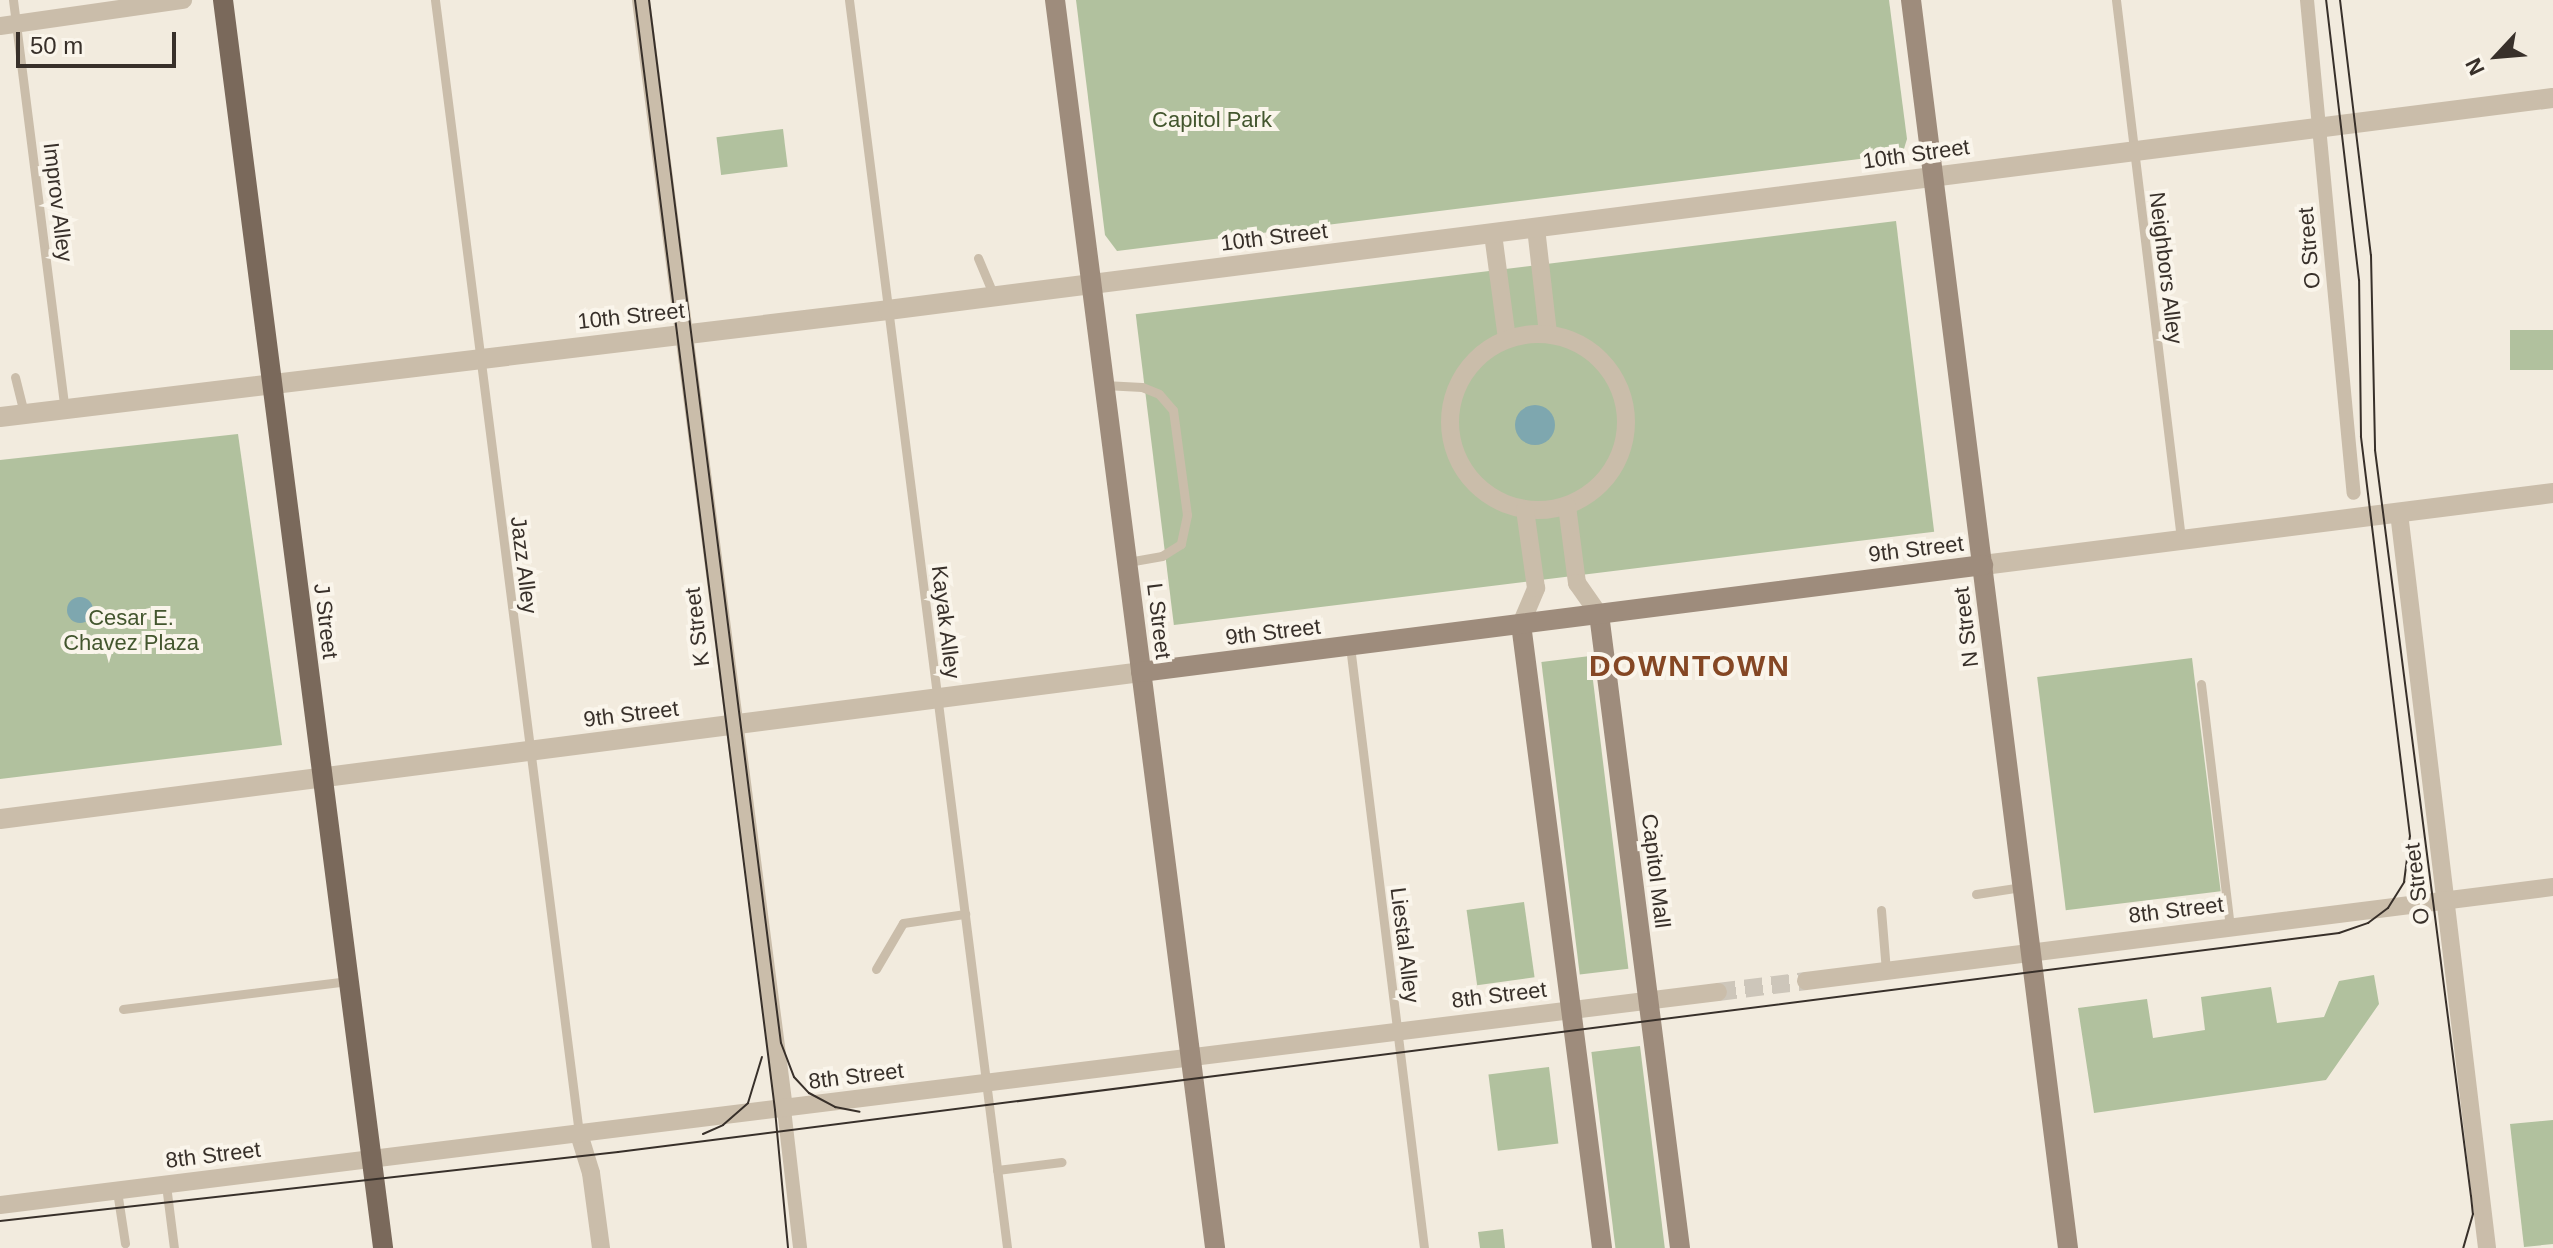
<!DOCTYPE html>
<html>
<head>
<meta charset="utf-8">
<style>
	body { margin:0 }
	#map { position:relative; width:2553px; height:1248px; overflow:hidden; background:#f2ebde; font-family:Arial,sans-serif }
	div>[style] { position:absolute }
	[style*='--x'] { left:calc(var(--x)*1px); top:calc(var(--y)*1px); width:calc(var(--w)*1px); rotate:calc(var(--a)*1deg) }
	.green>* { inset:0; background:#b1c19e; transform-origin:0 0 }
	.water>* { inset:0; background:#7ea7af }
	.round { border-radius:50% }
	.minor-tunnel>* { height:18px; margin-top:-9px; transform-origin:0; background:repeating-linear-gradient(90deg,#cdc6ba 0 18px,transparent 0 27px) }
	.service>* { height:9px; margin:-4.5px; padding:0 4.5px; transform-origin:4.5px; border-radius:4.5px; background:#cabdaa }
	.pedestrian>* { height:14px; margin:-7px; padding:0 7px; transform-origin:7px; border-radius:7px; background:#cabdaa }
	.minor>* { height:18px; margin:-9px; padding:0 9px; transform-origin:9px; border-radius:9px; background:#cabdaa }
	.minor>.ring { margin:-9px; padding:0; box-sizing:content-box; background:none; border:18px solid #cabdaa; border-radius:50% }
	.tertiary>* { height:20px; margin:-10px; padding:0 10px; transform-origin:10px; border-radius:10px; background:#cabdaa }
	.secondary>* { height:20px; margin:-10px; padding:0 10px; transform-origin:10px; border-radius:10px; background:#9e8c7c }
	.primary>* { height:20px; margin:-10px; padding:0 10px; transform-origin:10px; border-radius:10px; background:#7a695b }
	.tram>* { height:2px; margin:-1px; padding:0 1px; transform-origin:1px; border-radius:1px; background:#38302a }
	span { translate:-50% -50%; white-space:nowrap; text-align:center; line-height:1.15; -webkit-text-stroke:8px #faf5eb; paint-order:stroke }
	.park-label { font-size:22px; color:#43562e }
	.street-label { font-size:22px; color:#38302a }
	.district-label { font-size:30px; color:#854724; font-weight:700; letter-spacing:2px }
	.north { position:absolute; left:2457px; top:16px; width:80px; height:80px; -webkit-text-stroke:6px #faf5eb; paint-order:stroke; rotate:244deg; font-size:22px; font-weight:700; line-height:32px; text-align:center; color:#38302a }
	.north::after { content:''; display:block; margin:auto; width:28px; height:36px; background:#38302a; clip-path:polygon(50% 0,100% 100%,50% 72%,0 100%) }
	.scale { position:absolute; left:16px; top:32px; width:160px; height:36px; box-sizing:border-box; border:4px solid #38302a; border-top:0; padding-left:10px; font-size:24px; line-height:28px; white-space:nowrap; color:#38302a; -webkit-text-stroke:6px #faf5eb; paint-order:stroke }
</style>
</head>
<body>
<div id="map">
	<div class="green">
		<div style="clip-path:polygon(1076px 0,1889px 0,1907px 139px,1903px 152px,1892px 155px,1117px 251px,1105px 235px)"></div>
		<div style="left:783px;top:129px;width:38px;height:67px;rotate:83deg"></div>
		<div style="left:1896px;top:221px;width:313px;height:766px;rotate:83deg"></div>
		<div style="left:2553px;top:330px;width:40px;height:43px;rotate:90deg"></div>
		<div style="clip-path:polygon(238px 434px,282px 745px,0 779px,0 460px)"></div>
		<div style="left:1590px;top:656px;width:315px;height:49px;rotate:83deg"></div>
		<div style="left:2192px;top:658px;width:235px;height:156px;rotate:83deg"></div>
		<div style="left:1524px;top:902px;width:76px;height:58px;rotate:82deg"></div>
		<div style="clip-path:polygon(2374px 975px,2379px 1004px,2326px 1080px,2094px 1113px,2078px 1008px,2147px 999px,2153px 1038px,2205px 1030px,2201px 997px,2271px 987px,2277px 1023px,2324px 1017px,2339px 981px)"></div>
		<div style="left:1640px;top:1046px;width:204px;height:49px;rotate:83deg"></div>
		<div style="left:1549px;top:1067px;width:77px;height:61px;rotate:83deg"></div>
		<div style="clip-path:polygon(2553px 1120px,2553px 1244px,2524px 1247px,2510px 1124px)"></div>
		<div style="clip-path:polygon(1503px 1229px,1505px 1248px,1480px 1248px,1478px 1232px)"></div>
	</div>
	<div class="water">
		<div class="round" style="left:1515px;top:405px;width:40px;height:40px"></div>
		<div class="round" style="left:67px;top:597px;width:26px;height:26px"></div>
	</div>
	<div class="minor-tunnel">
		<div style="--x:1718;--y:992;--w:89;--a:-7.1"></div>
	</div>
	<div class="service">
		<div style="--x:13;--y:0;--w:412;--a:82.8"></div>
		<div style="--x:435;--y:0;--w:1143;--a:82.76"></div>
		<div style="--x:849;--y:0;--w:1258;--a:82.78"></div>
		<div style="--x:2116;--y:0;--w:543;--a:83.12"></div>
		<div style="--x:978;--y:258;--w:41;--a:67.2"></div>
		<div style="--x:15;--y:377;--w:38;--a:76"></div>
		<div style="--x:1104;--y:385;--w:38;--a:3"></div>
		<div style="--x:1142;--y:387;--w:18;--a:22"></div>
		<div style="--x:1159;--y:394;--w:21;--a:49"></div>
		<div style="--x:1173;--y:410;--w:106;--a:82.4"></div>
		<div style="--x:1187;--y:515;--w:30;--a:102"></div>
		<div style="--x:1181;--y:544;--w:22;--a:148"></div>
		<div style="--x:1162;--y:556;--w:36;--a:170"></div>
		<div style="--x:1350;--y:646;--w:607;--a:82.99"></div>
		<div style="--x:2201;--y:684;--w:246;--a:83.2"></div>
		<div style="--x:1976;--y:894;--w:47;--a:-8.7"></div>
		<div style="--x:1881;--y:910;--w:61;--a:85.3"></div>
		<div style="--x:876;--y:969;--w:53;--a:-59.6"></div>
		<div style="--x:903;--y:923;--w:63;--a:-8.3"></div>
		<div style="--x:123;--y:1009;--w:227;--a:-7.1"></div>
		<div style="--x:997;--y:1170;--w:65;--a:-7"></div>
		<div style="--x:166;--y:1185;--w:64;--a:82.8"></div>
		<div style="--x:117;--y:1191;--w:53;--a:81.3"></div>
	</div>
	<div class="pedestrian">
		<div style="--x:2307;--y:0;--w:495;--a:84.6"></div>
		<div style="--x:784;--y:1109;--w:140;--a:83.4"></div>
	</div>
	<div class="minor">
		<div style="--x:641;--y:0;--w:1118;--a:82.65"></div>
		<div style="--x:0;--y:26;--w:185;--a:-8.1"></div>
		<div style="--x:1536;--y:228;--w:106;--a:83.5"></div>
		<div style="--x:1493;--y:234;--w:106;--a:82.4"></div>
		<div class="ring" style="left:1450px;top:334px;width:158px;height:158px"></div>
		<div style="--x:1567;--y:506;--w:78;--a:82.6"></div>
		<div style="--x:1577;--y:583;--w:38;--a:55"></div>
		<div style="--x:2399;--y:513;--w:740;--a:83.17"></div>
		<div style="--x:1521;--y:624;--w:39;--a:-67"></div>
		<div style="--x:1536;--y:588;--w:79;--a:-98"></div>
		<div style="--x:1806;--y:981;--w:753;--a:-7.17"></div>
		<div style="--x:579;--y:1134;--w:41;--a:72.9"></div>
		<div style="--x:591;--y:1173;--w:76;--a:82.4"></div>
		<div style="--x:0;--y:1205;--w:1731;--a:-7.07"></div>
	</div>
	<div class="tertiary">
		<div style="--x:0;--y:417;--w:894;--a:-6.87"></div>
		<div style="--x:888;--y:310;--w:1678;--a:-7.26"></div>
		<div style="--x:1983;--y:565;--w:575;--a:-7.2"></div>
		<div style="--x:0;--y:819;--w:1150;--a:-7.34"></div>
	</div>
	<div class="secondary">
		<div style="--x:1055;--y:0;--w:1258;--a:82.69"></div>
		<div style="--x:1911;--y:0;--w:1258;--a:82.83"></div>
		<div style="--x:1599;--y:614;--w:639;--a:82.72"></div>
		<div style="--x:1521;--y:624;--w:629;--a:82.6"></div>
		<div style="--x:1141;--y:672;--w:849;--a:-7.24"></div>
	</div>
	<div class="primary">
		<div style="--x:223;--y:0;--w:1258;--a:82.69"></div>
	</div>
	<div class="tram">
		<div style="--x:635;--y:0;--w:1119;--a:82.81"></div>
		<div style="--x:775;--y:1110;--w:139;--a:84.6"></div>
		<div style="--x:649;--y:0;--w:1051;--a:82.79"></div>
		<div style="--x:781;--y:1043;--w:36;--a:69"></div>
		<div style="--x:794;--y:1077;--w:22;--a:47"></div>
		<div style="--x:809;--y:1093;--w:30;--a:28"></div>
		<div style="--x:835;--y:1107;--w:25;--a:11"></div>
		<div style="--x:2340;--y:0;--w:257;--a:83.1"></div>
		<div style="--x:2371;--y:255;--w:195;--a:88.8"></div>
		<div style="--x:2375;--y:450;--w:752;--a:82.67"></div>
		<div style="--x:2471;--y:1196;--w:18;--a:84"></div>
		<div style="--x:2473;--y:1214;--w:35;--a:106"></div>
		<div style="--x:703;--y:1134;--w:22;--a:-24"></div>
		<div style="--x:723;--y:1125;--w:33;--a:-41"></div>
		<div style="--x:748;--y:1103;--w:48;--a:-73.1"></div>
		<div style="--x:0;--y:1221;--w:622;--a:-6.37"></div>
		<div style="--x:618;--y:1152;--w:1735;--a:-7.25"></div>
		<div style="--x:2339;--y:933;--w:31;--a:-19"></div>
		<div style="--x:2368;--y:923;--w:25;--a:-37"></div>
		<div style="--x:2388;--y:908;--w:31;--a:-58"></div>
		<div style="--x:2404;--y:882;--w:46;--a:-82.6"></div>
		<div style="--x:2410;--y:836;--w:403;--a:-97"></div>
		<div style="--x:2361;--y:436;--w:156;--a:-90.7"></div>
		<div style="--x:2359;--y:280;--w:282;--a:-96.7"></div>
	</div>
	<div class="park-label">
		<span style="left:1212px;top:120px">Capitol Park</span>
		<span style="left:131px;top:630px">Cesar E.<br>Chavez Plaza</span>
	</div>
	<div class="street-label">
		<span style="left:1916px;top:154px;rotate:-8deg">10th Street</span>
		<span style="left:58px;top:202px;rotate:83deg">Improv Alley</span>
		<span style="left:1274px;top:237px;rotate:-7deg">10th Street</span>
		<span style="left:2309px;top:248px;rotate:-95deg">O Street</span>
		<span style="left:2166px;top:268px;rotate:83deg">Neighbors Alley</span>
		<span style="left:631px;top:316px;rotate:-6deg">10th Street</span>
		<span style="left:1916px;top:549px;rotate:-7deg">9th Street</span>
		<span style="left:524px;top:565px;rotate:83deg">Jazz Alley</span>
		<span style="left:326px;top:621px;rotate:83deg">J Street</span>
		<span style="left:1159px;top:621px;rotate:83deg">L Street</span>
		<span style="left:946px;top:622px;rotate:83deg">Kayak Alley</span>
		<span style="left:697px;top:627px;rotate:-97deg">K Street</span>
		<span style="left:1966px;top:627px;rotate:-97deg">N Street</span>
		<span style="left:1273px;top:632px;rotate:-7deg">9th Street</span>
		<span style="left:631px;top:714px;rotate:-7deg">9th Street</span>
		<span style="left:1656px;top:871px;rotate:83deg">Capitol Mall</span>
		<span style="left:2417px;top:884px;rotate:-97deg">O Street</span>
		<span style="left:2176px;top:910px;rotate:-7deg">8th Street</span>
		<span style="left:1405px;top:945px;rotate:83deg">Liestal Alley</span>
		<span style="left:1499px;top:995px;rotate:-7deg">8th Street</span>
		<span style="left:856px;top:1076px;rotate:-7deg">8th Street</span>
		<span style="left:213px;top:1155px;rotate:-7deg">8th Street</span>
	</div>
	<div class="district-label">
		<span style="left:1690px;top:666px">DOWNTOWN</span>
	</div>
	<div class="north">N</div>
	<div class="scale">50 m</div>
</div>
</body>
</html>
